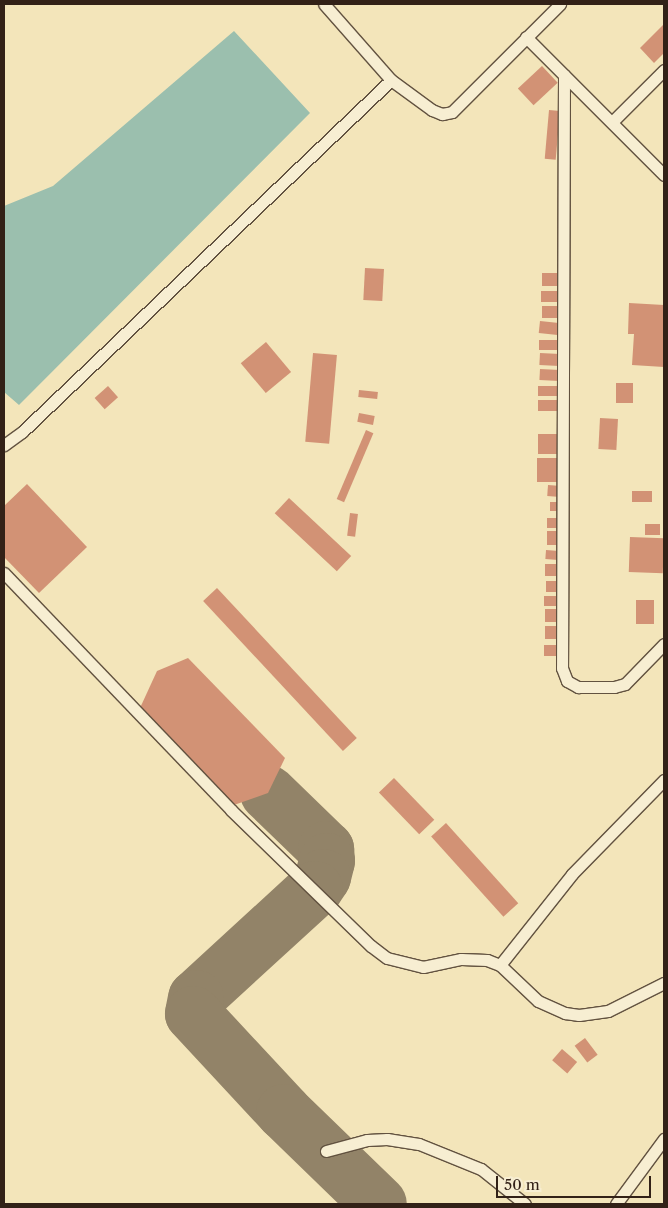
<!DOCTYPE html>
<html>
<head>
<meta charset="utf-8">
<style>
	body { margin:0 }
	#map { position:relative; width:668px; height:1208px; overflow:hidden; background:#f3e5ba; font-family:"Libre Caslon Text",serif }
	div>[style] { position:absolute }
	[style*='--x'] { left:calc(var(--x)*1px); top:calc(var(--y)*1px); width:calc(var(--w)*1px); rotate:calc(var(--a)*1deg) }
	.water>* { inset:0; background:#9bbfae }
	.taxiway>* { height:56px; margin:-28px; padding:0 28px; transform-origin:28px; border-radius:28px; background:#928368 }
	.building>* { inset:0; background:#d29275; transform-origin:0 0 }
	.roads { filter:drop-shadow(1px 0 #625240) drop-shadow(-1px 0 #625240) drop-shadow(0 1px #625240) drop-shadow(0 -1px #625240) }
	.lane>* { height:11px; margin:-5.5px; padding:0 5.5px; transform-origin:5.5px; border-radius:5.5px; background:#f7eed2 }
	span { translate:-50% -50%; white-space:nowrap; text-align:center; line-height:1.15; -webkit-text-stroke:4.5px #f7eed2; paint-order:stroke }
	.frame { position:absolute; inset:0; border:5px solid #322117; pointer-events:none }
	.scale { position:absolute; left:496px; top:1176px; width:155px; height:22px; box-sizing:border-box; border:2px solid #322117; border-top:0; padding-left:6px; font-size:15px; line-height:18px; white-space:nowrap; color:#322117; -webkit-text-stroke:4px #f7eed2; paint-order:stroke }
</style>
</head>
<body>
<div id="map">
	<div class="water">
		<div style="clip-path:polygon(234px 31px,310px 113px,19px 405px,4px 392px,4px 206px,53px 186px)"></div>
	</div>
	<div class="taxiway">
		<div style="--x:268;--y:793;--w:81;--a:44"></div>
		<div style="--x:326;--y:849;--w:12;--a:85"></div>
		<div style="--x:327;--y:861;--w:16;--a:104"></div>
		<div style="--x:323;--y:877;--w:14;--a:124"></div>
		<div style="--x:315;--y:889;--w:161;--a:137.5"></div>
		<div style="--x:196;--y:998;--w:16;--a:101"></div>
		<div style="--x:193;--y:1014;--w:134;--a:47.1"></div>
		<div style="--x:284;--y:1112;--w:132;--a:44.1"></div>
	</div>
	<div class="building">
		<div style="clip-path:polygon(664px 24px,664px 53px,654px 63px,640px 48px)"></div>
		<div style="left:542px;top:66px;width:23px;height:33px;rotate:47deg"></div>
		<div style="left:549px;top:110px;width:11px;height:49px;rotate:5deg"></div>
		<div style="left:365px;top:268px;width:19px;height:32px;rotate:3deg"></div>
		<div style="left:542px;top:273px;width:17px;height:13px"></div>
		<div style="left:541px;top:291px;width:18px;height:11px"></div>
		<div style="clip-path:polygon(629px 303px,664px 305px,664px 367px,632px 365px,634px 334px,628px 334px)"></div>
		<div style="left:559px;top:306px;width:12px;height:17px;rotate:90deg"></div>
		<div style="left:540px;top:321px;width:19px;height:12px;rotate:6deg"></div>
		<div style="left:539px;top:340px;width:20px;height:10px"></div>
		<div style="left:266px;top:342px;width:39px;height:33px;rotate:50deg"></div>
		<div style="left:313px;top:353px;width:24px;height:89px;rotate:5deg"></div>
		<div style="left:540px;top:353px;width:20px;height:12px;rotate:3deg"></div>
		<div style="left:540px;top:369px;width:20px;height:11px;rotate:3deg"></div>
		<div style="left:633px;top:383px;width:20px;height:17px;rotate:90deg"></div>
		<div style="left:108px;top:386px;width:15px;height:18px;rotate:48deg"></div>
		<div style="left:538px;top:386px;width:22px;height:10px"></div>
		<div style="left:359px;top:390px;width:19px;height:7px;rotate:6deg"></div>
		<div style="left:538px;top:400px;width:22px;height:11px"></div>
		<div style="left:359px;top:413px;width:16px;height:9px;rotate:11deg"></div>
		<div style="left:600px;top:418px;width:18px;height:31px;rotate:3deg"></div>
		<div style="left:366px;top:430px;width:8px;height:75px;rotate:23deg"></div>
		<div style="left:538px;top:434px;width:23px;height:20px"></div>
		<div style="left:537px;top:458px;width:24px;height:24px"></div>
		<div style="clip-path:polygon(27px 484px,87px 547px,39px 593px,4px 557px,4px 506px)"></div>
		<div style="left:548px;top:485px;width:13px;height:11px;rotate:4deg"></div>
		<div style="left:632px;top:491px;width:20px;height:11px"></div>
		<div style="left:289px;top:498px;width:85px;height:21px;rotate:43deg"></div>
		<div style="left:550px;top:502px;width:11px;height:9px"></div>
		<div style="left:350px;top:513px;width:8px;height:23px;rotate:7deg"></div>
		<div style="left:547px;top:518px;width:14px;height:10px"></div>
		<div style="left:645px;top:524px;width:15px;height:11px"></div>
		<div style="left:547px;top:531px;width:14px;height:14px"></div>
		<div style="left:630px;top:537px;width:34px;height:35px;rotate:2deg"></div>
		<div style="left:546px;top:550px;width:13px;height:9px;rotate:4deg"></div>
		<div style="left:545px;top:564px;width:14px;height:12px"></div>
		<div style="left:546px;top:581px;width:13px;height:11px"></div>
		<div style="left:217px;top:588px;width:205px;height:19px;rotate:47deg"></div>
		<div style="left:544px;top:596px;width:13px;height:10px"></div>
		<div style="left:636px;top:600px;width:18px;height:24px"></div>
		<div style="left:545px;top:609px;width:13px;height:13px"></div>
		<div style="left:545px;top:626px;width:12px;height:13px"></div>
		<div style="left:544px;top:645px;width:14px;height:11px"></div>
		<div style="clip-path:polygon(188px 658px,285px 758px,268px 793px,234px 805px,140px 708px,157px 671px)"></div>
		<div style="left:394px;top:778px;width:58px;height:21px;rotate:46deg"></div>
		<div style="left:446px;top:823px;width:108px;height:20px;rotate:48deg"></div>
		<div style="left:585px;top:1038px;width:21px;height:13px;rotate:53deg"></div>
		<div style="left:562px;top:1049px;width:20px;height:15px;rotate:41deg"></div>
	</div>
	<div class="roads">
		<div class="lane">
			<div style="--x:526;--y:37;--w:195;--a:45"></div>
			<div style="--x:564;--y:75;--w:593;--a:90.19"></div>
			<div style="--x:562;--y:668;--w:14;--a:69"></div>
			<div style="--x:567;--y:681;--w:13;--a:29"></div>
			<div style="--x:578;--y:687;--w:36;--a:0"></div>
			<div style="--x:614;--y:687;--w:11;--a:-15"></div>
			<div style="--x:625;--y:684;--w:56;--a:-45.7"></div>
			<div style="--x:391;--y:80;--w:51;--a:36.2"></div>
			<div style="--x:432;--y:110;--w:11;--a:22"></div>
			<div style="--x:442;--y:114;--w:10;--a:-11"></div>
			<div style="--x:452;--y:112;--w:153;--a:-45"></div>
			<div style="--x:613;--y:121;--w:72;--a:-45"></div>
			<div style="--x:4;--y:445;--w:22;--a:-36"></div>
			<div style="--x:22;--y:432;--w:510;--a:-43.65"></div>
			<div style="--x:391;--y:80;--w:101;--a:-131.4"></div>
			<div style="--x:4;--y:573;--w:328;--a:46.2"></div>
			<div style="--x:231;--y:810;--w:195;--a:44.2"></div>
			<div style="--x:371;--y:946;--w:20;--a:37"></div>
			<div style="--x:387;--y:958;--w:37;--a:14"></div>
			<div style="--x:423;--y:967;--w:39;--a:-12"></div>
			<div style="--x:461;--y:959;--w:26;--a:2"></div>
			<div style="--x:487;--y:960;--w:14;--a:21"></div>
			<div style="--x:500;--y:965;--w:52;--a:43.5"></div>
			<div style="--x:538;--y:1001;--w:30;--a:24"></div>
			<div style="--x:565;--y:1013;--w:14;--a:8"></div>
			<div style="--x:579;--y:1015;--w:29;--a:-8"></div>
			<div style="--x:608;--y:1011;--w:63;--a:-26.6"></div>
			<div style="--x:500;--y:965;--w:116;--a:-51.6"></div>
			<div style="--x:572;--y:874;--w:132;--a:-45.6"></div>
			<div style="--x:326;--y:1151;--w:42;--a:-15"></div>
			<div style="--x:367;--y:1140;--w:20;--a:-3"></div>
			<div style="--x:387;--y:1139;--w:32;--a:9"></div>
			<div style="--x:419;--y:1144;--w:67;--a:22"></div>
			<div style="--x:481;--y:1169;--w:56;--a:38.5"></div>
			<div style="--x:616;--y:1204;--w:81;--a:-53.6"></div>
		</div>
	</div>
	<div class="frame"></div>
	<div class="scale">50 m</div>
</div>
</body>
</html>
